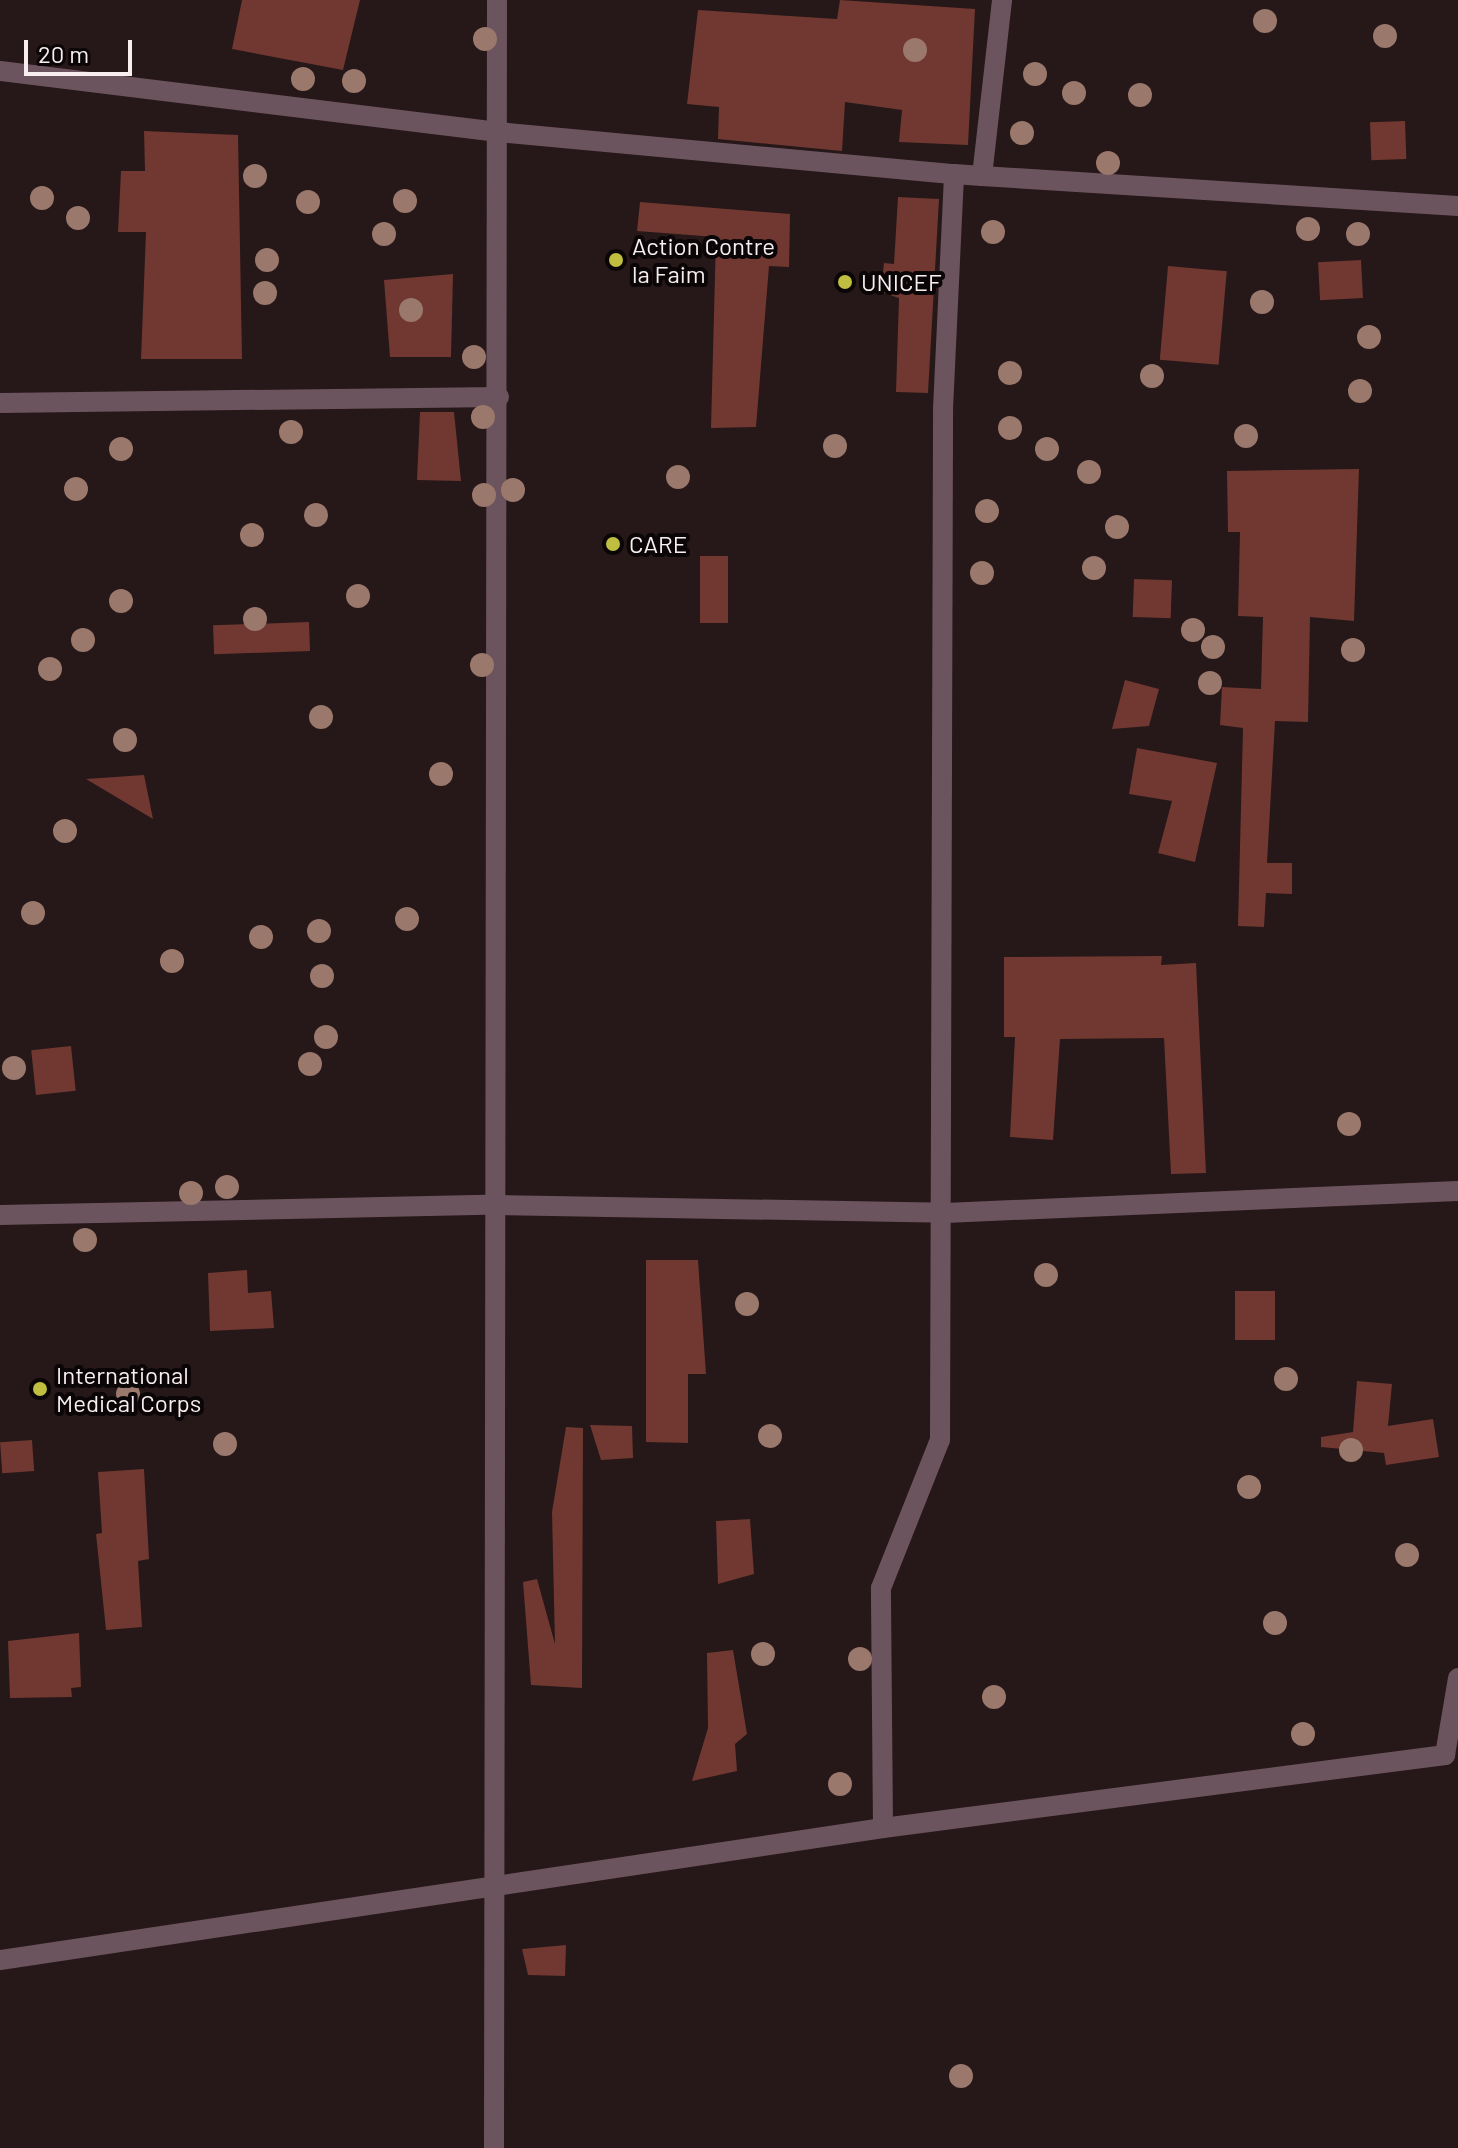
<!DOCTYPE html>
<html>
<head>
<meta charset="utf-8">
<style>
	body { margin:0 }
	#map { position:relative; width:1458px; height:2148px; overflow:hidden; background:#261719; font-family:Barlow,sans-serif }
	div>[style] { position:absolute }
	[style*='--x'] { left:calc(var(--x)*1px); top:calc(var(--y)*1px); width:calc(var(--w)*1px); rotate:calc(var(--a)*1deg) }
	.building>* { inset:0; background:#703830; transform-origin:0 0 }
	.minor>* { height:20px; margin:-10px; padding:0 10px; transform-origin:10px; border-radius:10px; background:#6c545e }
	.trees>* { width:24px; height:24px; margin:-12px; border-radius:50%; background:#9a786b }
	.dots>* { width:22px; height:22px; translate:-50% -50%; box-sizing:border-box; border:4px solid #0a0506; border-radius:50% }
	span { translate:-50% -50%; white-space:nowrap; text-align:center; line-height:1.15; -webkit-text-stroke:8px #0a0506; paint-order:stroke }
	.poi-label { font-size:24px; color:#f8eeef }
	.left { translate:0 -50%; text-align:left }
	.scale { position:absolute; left:24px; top:40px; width:108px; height:36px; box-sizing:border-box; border:4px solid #f8eeef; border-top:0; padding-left:10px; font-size:24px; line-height:28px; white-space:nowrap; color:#f8eeef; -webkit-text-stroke:6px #0a0506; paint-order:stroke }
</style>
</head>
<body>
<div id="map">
	<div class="building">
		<div style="clip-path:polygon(242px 0,360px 0,343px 70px,232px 49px)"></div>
		<div style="clip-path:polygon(840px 0,975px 9px,968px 145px,899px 142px,902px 110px,845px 102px,842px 151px,718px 139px,719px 107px,687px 104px,698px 10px,837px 19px)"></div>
		<div style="left:1405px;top:121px;width:38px;height:35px;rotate:88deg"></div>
		<div style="clip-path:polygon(144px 131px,238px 135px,242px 359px,141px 359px,146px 232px,118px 232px,121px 171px,145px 171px)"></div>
		<div style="clip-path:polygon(898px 197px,939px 199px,928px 393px,896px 392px,899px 298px,881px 292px,884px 263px,894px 264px)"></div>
		<div style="clip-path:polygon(640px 202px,790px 214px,789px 267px,769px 266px,756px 427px,711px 428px,716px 237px,637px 231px)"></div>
		<div style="left:1361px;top:260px;width:38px;height:43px;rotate:87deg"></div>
		<div style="left:1168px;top:266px;width:59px;height:94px;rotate:5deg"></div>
		<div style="clip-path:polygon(453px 274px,451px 357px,390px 357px,384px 280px)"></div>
		<div style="clip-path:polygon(420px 412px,454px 412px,461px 481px,417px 480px)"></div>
		<div style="clip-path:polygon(1359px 469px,1354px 621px,1310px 617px,1308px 722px,1275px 721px,1267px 863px,1292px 863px,1292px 894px,1266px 893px,1264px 927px,1238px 926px,1243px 728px,1220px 725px,1222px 687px,1261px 689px,1263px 617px,1238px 616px,1240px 532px,1228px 532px,1227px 471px)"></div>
		<div style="left:700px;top:556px;width:28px;height:67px"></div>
		<div style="left:1134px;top:579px;width:38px;height:38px;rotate:2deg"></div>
		<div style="left:309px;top:622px;width:29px;height:96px;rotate:88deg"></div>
		<div style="clip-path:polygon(1125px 680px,1159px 689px,1149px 726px,1112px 729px)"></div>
		<div style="clip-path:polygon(1137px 748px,1217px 763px,1195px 862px,1158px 853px,1172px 801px,1129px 794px)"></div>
		<div style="clip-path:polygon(144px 775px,153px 819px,86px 779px)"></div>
		<div style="clip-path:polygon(1162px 956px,1161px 965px,1196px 963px,1206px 1173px,1171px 1174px,1164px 1038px,1060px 1039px,1053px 1140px,1010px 1137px,1015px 1037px,1004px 1037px,1004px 957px)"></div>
		<div style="left:71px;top:1046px;width:45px;height:40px;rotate:84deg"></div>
		<div style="clip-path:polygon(646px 1260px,698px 1260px,706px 1374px,688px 1374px,688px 1443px,646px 1442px)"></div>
		<div style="clip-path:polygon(247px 1270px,248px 1293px,271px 1291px,274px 1328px,210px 1331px,208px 1273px)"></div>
		<div style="left:1235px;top:1291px;width:40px;height:49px"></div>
		<div style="clip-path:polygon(1357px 1381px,1392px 1384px,1388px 1426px,1433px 1419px,1439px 1457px,1386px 1465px,1384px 1453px,1321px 1447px,1321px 1437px,1353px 1432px)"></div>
		<div style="clip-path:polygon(590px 1425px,632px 1426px,633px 1458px,601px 1460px)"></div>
		<div style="clip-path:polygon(566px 1427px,583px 1428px,582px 1688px,531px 1685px,523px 1582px,537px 1579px,555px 1644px,552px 1512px)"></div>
		<div style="left:32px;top:1440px;width:31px;height:32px;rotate:86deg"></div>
		<div style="clip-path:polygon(144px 1469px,149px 1559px,138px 1561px,142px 1627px,106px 1630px,96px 1534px,102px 1533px,98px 1472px)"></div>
		<div style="clip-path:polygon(750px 1519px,754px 1574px,718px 1584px,716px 1521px)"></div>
		<div style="clip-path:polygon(79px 1633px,81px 1687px,71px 1688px,72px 1697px,10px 1698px,8px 1641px)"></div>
		<div style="clip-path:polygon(733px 1650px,747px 1734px,735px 1744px,737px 1771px,692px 1781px,708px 1728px,707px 1653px)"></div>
		<div style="clip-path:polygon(566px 1945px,565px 1976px,528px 1975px,522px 1949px)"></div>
	</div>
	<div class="minor">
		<div style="--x:0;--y:71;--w:502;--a:6.98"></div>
		<div style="--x:498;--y:132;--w:458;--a:5.3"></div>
		<div style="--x:982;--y:176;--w:477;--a:3.6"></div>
		<div style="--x:0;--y:403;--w:499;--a:-0.7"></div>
		<div style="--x:0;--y:1215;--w:498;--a:-1.2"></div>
		<div style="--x:498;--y:1205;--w:447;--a:1"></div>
		<div style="--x:945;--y:1213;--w:513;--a:-2.46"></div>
		<div style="--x:883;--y:1828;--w:240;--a:-90.5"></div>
		<div style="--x:881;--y:1588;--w:159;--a:-68.3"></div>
		<div style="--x:940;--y:1440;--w:1031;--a:-89.83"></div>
		<div style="--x:943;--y:409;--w:235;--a:-87.3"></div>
		<div style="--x:954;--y:174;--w:28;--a:4"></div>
		<div style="--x:982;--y:176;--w:177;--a:-83.5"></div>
		<div style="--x:0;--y:1960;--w:893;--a:-8.5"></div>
		<div style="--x:883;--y:1828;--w:567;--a:-7.4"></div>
		<div style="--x:1445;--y:1755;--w:78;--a:-80.4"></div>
		<div style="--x:494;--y:2148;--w:2148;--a:-89.92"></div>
	</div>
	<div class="trees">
		<div style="left:1265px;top:21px"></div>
		<div style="left:1385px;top:36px"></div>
		<div style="left:485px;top:39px"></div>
		<div style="left:915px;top:50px"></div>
		<div style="left:1035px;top:74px"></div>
		<div style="left:303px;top:79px"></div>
		<div style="left:354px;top:81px"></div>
		<div style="left:1074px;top:93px"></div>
		<div style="left:1140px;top:95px"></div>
		<div style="left:1022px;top:133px"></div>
		<div style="left:1108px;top:163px"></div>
		<div style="left:255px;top:176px"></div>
		<div style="left:42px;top:198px"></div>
		<div style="left:405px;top:201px"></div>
		<div style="left:308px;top:202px"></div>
		<div style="left:78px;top:218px"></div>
		<div style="left:1308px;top:229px"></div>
		<div style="left:993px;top:232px"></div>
		<div style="left:384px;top:234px"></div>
		<div style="left:1358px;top:234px"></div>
		<div style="left:267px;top:260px"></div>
		<div style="left:265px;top:293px"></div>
		<div style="left:1262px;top:302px"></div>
		<div style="left:411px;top:310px"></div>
		<div style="left:1369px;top:337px"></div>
		<div style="left:474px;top:357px"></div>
		<div style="left:1010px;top:373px"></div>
		<div style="left:1152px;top:376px"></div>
		<div style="left:1360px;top:391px"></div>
		<div style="left:483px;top:417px"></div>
		<div style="left:1010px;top:428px"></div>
		<div style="left:291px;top:432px"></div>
		<div style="left:1246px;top:436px"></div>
		<div style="left:835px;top:446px"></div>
		<div style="left:121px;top:449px"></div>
		<div style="left:1047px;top:449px"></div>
		<div style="left:1089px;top:472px"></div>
		<div style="left:678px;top:477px"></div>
		<div style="left:76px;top:489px"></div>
		<div style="left:513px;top:490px"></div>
		<div style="left:484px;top:495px"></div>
		<div style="left:987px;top:511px"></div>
		<div style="left:316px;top:515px"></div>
		<div style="left:1117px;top:527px"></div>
		<div style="left:252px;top:535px"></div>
		<div style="left:1094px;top:568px"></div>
		<div style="left:982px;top:573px"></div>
		<div style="left:358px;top:596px"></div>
		<div style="left:121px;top:601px"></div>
		<div style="left:255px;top:619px"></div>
		<div style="left:1193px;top:630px"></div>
		<div style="left:83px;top:640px"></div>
		<div style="left:1213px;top:647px"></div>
		<div style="left:1353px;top:650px"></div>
		<div style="left:482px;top:665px"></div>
		<div style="left:50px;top:669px"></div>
		<div style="left:1210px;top:683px"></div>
		<div style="left:321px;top:717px"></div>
		<div style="left:125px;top:740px"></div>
		<div style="left:441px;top:774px"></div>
		<div style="left:65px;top:831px"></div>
		<div style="left:33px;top:913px"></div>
		<div style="left:407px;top:919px"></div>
		<div style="left:319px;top:931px"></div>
		<div style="left:261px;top:937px"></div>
		<div style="left:172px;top:961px"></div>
		<div style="left:322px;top:976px"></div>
		<div style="left:326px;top:1037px"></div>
		<div style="left:310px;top:1064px"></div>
		<div style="left:14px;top:1068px"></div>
		<div style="left:1349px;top:1124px"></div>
		<div style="left:227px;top:1187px"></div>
		<div style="left:191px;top:1193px"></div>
		<div style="left:85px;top:1240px"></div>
		<div style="left:1046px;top:1275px"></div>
		<div style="left:747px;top:1304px"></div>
		<div style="left:1286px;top:1379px"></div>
		<div style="left:128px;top:1394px"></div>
		<div style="left:770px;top:1436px"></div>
		<div style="left:225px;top:1444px"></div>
		<div style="left:1351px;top:1450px"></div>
		<div style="left:1249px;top:1487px"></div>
		<div style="left:1407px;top:1555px"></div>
		<div style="left:1275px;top:1623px"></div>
		<div style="left:763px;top:1654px"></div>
		<div style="left:860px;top:1659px"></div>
		<div style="left:994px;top:1697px"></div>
		<div style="left:1303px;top:1734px"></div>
		<div style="left:840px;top:1784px"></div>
		<div style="left:961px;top:2076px"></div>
	</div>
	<div class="dots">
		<div style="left:616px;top:260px;background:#bfbe41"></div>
		<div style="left:845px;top:282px;background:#bfbe41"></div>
		<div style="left:613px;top:544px;background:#bfbe41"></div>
		<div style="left:40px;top:1389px;background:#bfbe41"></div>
	</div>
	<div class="poi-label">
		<span class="left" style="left:632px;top:260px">Action Contre<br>la Faim</span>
		<span class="left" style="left:861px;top:282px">UNICEF</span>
		<span class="left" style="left:629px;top:544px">CARE</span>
		<span class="left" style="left:56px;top:1389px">International<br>Medical Corps</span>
	</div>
	<div class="scale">20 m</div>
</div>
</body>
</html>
